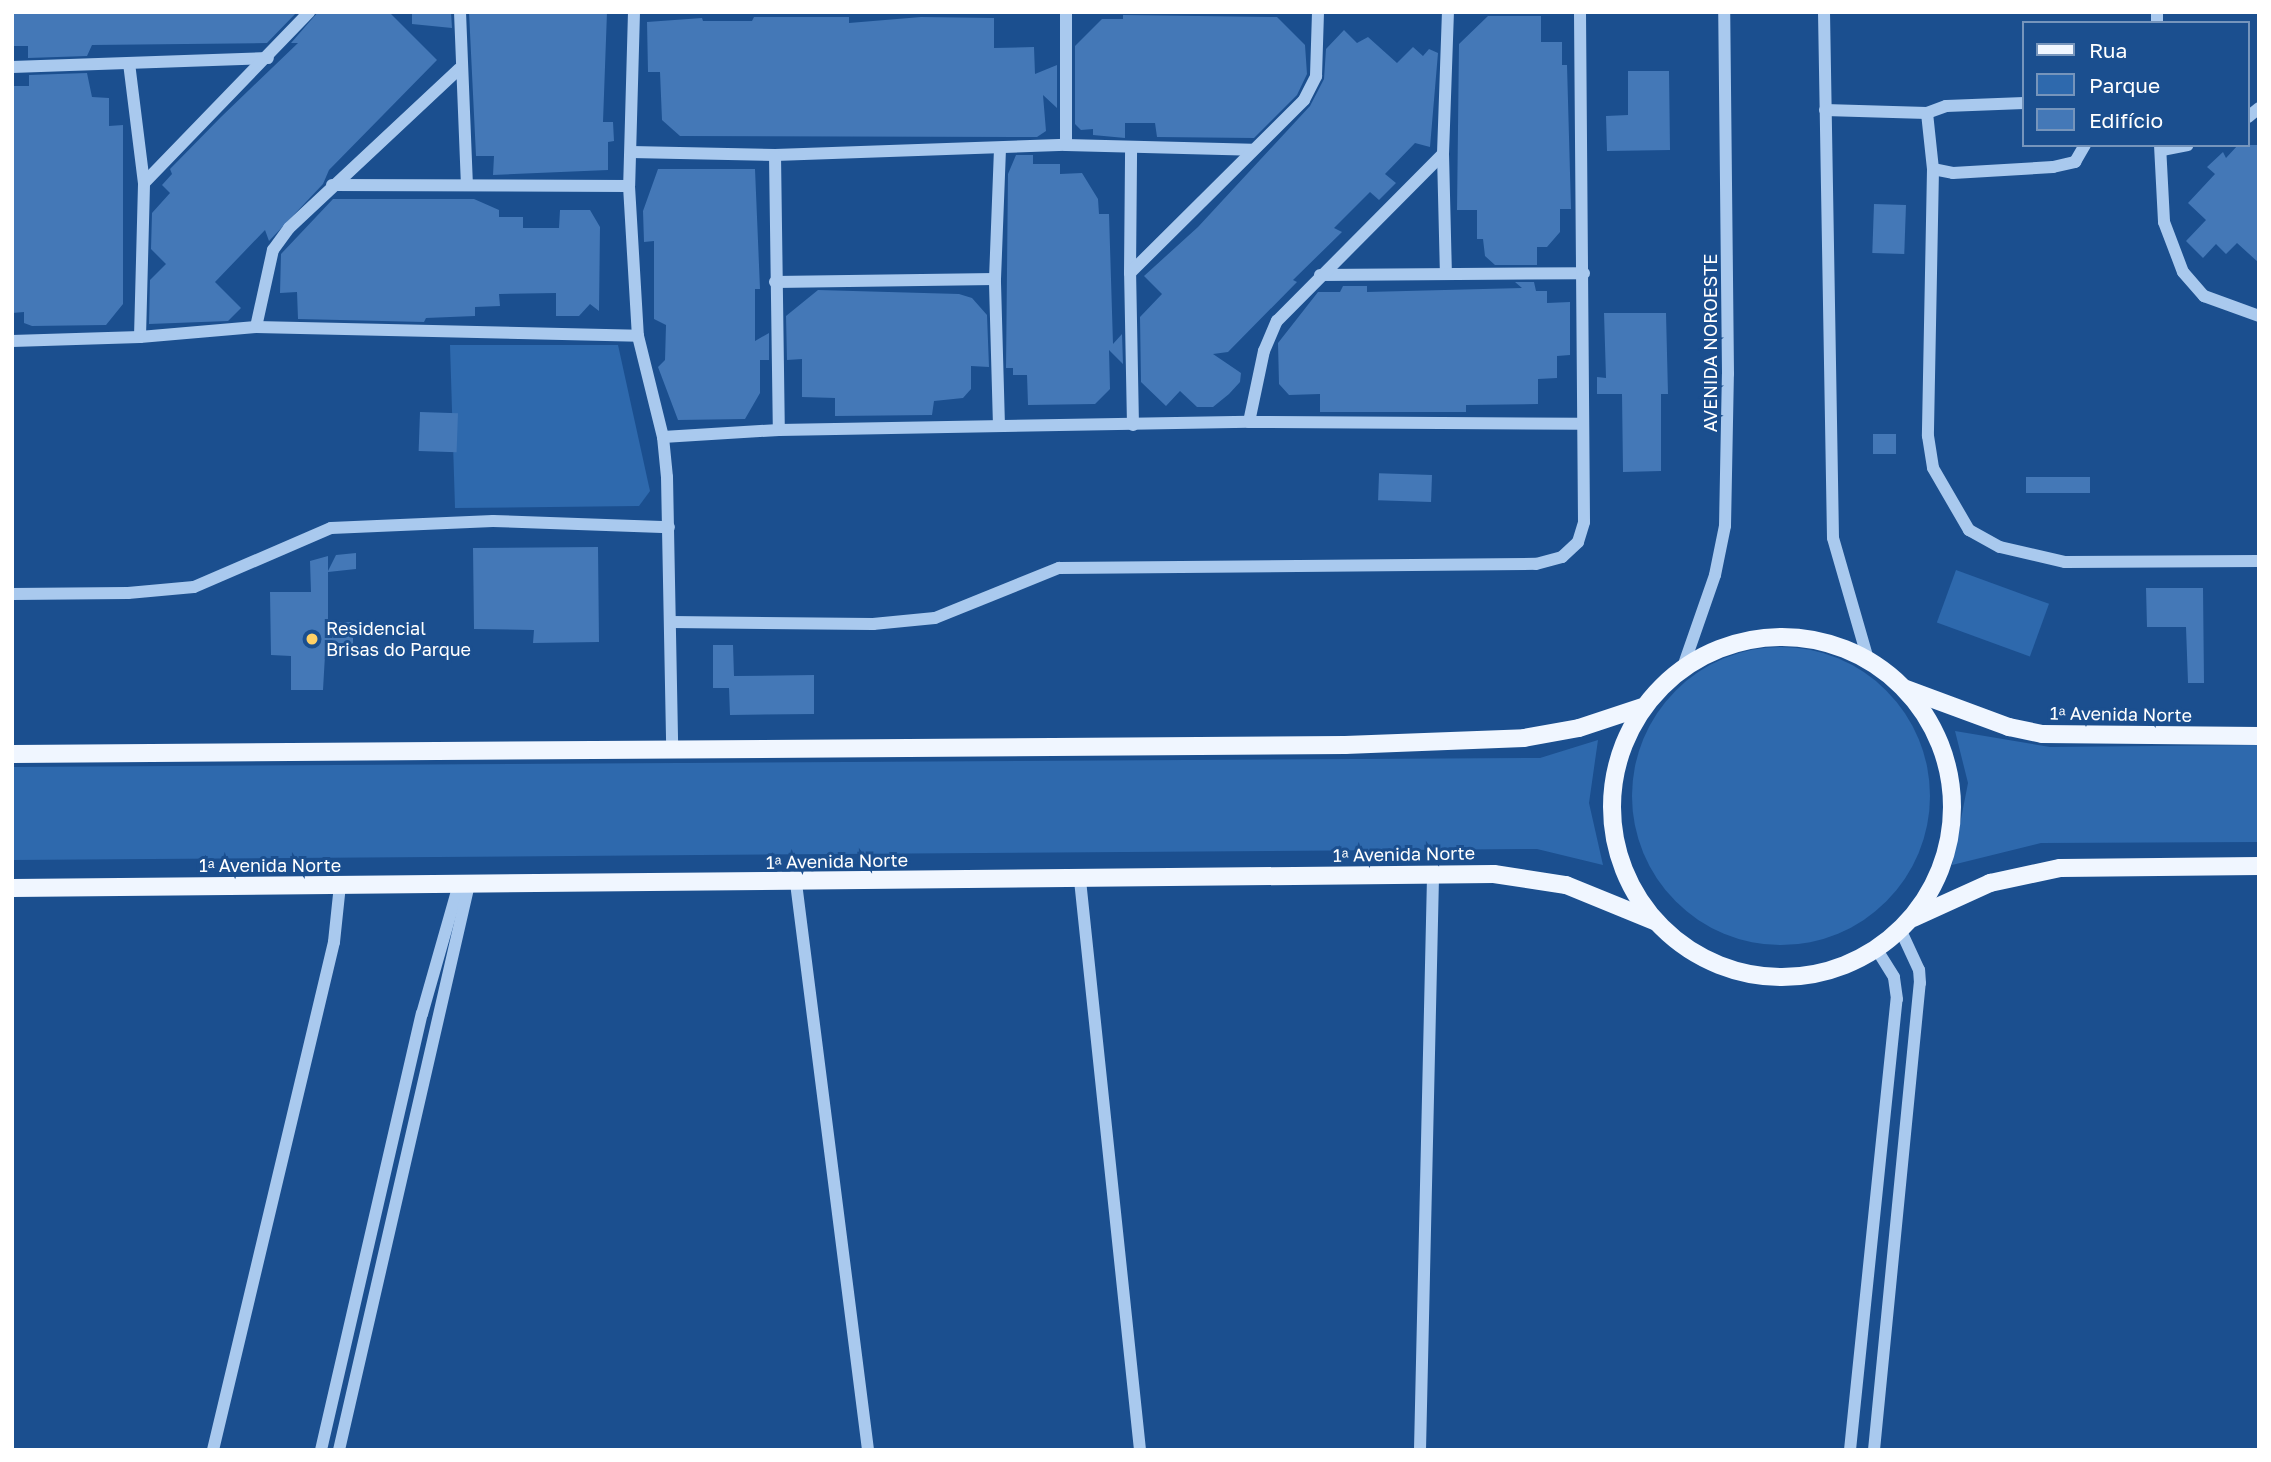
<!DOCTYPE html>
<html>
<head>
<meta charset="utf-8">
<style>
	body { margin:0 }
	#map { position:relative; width:2271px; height:1462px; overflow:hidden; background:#1b4f8f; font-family:"Golos Text",sans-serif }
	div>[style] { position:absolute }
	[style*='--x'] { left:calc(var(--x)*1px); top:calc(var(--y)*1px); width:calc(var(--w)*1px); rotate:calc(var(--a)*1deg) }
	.green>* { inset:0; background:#2e69ad; transform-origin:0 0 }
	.round { border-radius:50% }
	.building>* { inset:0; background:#4478b7; transform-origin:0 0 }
	.minor>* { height:12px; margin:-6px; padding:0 6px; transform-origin:6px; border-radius:6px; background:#a9c9ee }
	.major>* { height:18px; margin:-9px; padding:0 9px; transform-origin:9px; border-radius:9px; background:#f0f6ff }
	.major>.ring { margin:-9px; padding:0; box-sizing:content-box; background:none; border:18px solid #f0f6ff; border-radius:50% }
	.dots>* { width:19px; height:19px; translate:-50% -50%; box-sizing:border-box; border:4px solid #1b4f8f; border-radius:50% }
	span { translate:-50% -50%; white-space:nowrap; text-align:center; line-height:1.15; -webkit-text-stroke:6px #1b4f8f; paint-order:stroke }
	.street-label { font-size:18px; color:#fff }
	.poi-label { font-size:18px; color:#fff }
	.left { translate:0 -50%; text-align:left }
	.frame { position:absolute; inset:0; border:14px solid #fff; pointer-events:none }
	.legend { position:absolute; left:2022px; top:21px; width:228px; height:126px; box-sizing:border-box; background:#1b4f8f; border:2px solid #7695bc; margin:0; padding:9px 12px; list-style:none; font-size:21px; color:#fff }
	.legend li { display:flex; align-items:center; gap:14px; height:35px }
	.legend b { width:35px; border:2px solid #7695bc }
</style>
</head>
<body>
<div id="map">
	<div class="green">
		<div style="clip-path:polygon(450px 345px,618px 345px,650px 491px,639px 506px,455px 508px)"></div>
		<div style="left:1956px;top:570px;width:99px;height:56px;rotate:20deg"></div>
		<div class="round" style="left:1632px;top:647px;width:298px;height:298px"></div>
		<div style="clip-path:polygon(1955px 731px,2050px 747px,2259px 745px,2259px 842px,2041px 843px,1952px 865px,1968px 783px)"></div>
		<div style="clip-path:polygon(1598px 740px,1589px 803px,1603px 865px,1537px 849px,12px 860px,12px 767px,1540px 758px)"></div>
	</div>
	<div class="building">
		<div style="clip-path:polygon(12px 12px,297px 12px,267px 43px,92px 45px,87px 56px,28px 58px,28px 46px,12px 46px)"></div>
		<div style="clip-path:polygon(318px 12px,389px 12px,437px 60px,329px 170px,323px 184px,269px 241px,265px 230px,215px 282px,241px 308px,228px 321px,149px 324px,150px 280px,166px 264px,151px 249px,152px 213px,170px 193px,162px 185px,172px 174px,170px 169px,221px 117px,298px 43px,291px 43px)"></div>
		<div style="clip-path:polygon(412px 12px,451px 12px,452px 28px,412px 24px)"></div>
		<div style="clip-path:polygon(469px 12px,607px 12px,603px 122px,613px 122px,614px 141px,608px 142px,608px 170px,493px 175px,494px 156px,476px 156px)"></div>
		<div style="clip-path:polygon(1123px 15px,1277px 17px,1305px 45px,1307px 74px,1297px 95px,1254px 138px,1157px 137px,1155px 123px,1125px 123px,1125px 138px,1093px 135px,1093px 129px,1081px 130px,1075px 124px,1075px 46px,1102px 19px,1123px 19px)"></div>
		<div style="clip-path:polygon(1488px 16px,1541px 16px,1541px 42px,1562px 42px,1562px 65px,1567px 65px,1571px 209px,1560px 209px,1560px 232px,1547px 247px,1537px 247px,1537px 265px,1495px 265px,1485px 256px,1483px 239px,1477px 239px,1477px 210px,1457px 210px,1459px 44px)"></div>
		<div style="clip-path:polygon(754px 17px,849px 17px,849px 23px,921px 17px,994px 18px,994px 48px,1034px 47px,1035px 74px,1057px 65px,1057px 108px,1043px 95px,1046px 131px,1037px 137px,680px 136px,662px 120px,660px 72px,648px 72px,647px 22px,702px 18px,703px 21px,752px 21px)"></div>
		<div style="clip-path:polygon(1344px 30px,1357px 43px,1368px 37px,1397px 63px,1413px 47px,1423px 56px,1429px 49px,1438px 53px,1430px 147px,1415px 143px,1385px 174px,1396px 183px,1379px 200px,1370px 192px,1334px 228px,1342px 232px,1293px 280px,1297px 282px,1228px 352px,1213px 354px,1241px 373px,1240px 382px,1229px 394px,1213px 407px,1197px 407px,1180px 391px,1166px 406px,1141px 382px,1140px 317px,1162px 294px,1144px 276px,1198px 227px,1310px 106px,1324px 79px,1326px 49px)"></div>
		<div style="clip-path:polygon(1628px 71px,1669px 71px,1670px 150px,1607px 151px,1606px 116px,1628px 115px)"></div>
		<div style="clip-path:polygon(87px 73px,92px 97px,109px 98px,109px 126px,123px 125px,123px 304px,106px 325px,32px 326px,24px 323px,24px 312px,12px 313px,12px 86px,29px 86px,29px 75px)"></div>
		<div style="clip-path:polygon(2238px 145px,2259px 145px,2259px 263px,2237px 243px,2226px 254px,2216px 244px,2203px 258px,2186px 241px,2206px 220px,2188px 203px,2215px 174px,2207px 167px,2223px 152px,2226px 158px)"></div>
		<div style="clip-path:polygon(1016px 155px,1033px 155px,1033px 164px,1060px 164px,1060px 174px,1082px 173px,1098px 199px,1099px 214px,1109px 214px,1113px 344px,1122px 334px,1123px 364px,1109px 350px,1110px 389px,1095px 404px,1028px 405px,1027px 375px,1013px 375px,1013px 368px,1006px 368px,1008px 174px)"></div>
		<div style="clip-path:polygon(658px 169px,755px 169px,760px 289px,755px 289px,755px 341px,769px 333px,769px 360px,760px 360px,760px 393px,745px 419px,678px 420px,658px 367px,665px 360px,666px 325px,654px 319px,654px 241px,644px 242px,643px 211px)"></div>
		<div style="clip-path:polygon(333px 199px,474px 199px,499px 210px,499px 217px,523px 217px,523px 228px,559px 228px,560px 210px,590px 210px,600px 227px,599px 311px,590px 304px,579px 316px,556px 316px,556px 293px,499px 294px,500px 306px,475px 307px,475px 316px,426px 318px,424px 322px,298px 319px,297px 292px,280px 293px,281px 254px)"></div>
		<div style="left:1874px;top:204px;width:32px;height:49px;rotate:2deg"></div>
		<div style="clip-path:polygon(1515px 282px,1534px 282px,1536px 291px,1547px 291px,1547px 303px,1570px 302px,1570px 355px,1557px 356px,1557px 378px,1538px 379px,1538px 404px,1466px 405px,1466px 412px,1320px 412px,1320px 394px,1289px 395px,1279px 384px,1278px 343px,1318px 292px,1340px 292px,1343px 286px,1367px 286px,1367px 292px,1522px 288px)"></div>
		<div style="clip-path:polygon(818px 290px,959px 294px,972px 298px,987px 315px,989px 367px,971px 366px,971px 389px,963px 398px,934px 401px,932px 415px,835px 416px,835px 398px,802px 397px,802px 359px,787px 360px,786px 316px)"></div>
		<div style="clip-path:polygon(1604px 313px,1666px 313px,1668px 394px,1661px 394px,1661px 471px,1623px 472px,1622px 394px,1597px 394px,1597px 377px,1606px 378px)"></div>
		<div style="left:420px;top:412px;width:38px;height:39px;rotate:2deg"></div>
		<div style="left:1873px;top:434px;width:23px;height:20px"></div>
		<div style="left:1432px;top:475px;width:27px;height:53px;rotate:92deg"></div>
		<div style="left:2026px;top:477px;width:64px;height:16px"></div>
		<div style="clip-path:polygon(598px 547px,599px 642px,533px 643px,534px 630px,474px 629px,473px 548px)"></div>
		<div style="clip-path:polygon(356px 553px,356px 569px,328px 572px,328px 623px,353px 622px,353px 655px,325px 655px,323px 690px,291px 690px,291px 656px,271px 655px,270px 592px,311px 592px,310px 561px,328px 556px,328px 571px,336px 555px)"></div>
		<div style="clip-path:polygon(2146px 588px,2203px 588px,2204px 683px,2188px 683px,2186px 627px,2147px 627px)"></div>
		<div style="clip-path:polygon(713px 645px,733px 645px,734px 676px,814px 675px,814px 714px,730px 715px,729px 688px,713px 688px)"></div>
	</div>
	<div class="minor">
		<div style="--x:460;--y:12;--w:172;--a:87.7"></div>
		<div style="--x:634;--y:12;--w:174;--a:91.6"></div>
		<div style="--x:629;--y:186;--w:150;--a:86.6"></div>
		<div style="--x:638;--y:336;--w:104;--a:76.1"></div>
		<div style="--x:663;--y:437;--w:40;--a:84.3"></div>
		<div style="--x:667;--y:477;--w:272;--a:88.9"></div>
		<div style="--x:1066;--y:12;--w:133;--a:90"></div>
		<div style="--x:1824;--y:12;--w:526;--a:89.02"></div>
		<div style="--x:1833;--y:538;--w:126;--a:73.9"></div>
		<div style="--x:2157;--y:23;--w:11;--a:-90"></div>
		<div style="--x:129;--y:63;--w:121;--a:82.9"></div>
		<div style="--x:12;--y:67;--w:256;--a:-2"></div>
		<div style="--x:2024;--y:103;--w:78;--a:177.8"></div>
		<div style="--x:1946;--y:106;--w:20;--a:160"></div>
		<div style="--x:1927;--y:113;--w:56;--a:83.9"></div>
		<div style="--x:1933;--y:169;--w:20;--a:11"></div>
		<div style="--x:1953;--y:173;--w:100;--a:-3.4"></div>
		<div style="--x:2053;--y:167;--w:23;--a:-13"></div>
		<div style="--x:2075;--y:162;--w:20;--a:-60"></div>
		<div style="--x:1825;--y:110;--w:102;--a:1.7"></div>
		<div style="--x:2248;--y:117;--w:14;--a:-39"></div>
		<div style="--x:2160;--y:145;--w:77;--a:87"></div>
		<div style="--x:2164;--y:222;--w:53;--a:69.2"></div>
		<div style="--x:2183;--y:272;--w:32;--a:49"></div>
		<div style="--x:2204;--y:296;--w:59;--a:20"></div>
		<div style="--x:2162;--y:150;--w:26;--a:-11"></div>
		<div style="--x:631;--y:152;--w:144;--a:1.2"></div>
		<div style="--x:775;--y:155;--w:291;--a:-2"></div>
		<div style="--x:1066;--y:145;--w:186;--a:1.5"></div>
		<div style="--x:1443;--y:154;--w:119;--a:88.6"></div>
		<div style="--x:775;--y:155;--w:275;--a:89.2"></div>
		<div style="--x:1933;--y:169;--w:267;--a:91.1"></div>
		<div style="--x:1928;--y:436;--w:32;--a:81"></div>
		<div style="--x:1933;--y:468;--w:72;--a:59.9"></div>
		<div style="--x:1969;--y:530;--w:35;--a:29"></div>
		<div style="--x:2000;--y:547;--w:67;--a:13"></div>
		<div style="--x:2065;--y:562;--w:194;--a:-0.3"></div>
		<div style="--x:332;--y:185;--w:297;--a:0.2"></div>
		<div style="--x:1130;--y:273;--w:124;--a:-89.5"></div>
		<div style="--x:1320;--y:275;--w:264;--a:-0.4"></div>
		<div style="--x:775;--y:282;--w:220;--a:-0.8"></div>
		<div style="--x:256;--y:327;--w:79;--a:-77.6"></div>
		<div style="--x:273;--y:250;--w:27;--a:-54"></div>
		<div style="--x:289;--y:228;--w:233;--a:-43.1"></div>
		<div style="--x:140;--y:337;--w:154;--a:-88.5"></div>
		<div style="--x:144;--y:183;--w:238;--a:-46"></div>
		<div style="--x:12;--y:341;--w:128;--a:-1.8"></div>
		<div style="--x:140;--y:337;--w:116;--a:-4.9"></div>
		<div style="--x:256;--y:327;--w:382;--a:1.3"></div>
		<div style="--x:1249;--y:422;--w:73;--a:-78.1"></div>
		<div style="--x:1264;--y:351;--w:33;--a:-67"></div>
		<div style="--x:1277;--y:321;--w:235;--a:-45.2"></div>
		<div style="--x:1443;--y:154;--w:142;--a:-88"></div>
		<div style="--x:1133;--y:425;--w:152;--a:-91.1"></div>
		<div style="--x:1130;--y:273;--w:245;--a:-44.8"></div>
		<div style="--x:1304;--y:100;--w:27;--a:-63"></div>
		<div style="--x:1316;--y:76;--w:64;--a:-88.2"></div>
		<div style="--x:999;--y:426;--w:147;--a:-91.6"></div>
		<div style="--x:995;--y:279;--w:129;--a:-87.8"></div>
		<div style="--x:663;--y:437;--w:116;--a:-3.5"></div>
		<div style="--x:779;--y:430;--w:470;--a:-1"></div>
		<div style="--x:1249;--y:422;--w:332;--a:0.3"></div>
		<div style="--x:12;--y:594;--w:116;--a:-0.5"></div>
		<div style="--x:128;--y:593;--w:66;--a:-5.2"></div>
		<div style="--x:194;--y:587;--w:149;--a:-23.3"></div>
		<div style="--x:331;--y:528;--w:162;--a:-2.5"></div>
		<div style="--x:493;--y:521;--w:176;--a:2"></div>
		<div style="--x:671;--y:622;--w:202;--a:0.6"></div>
		<div style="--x:873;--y:624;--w:62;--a:-5.5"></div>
		<div style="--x:935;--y:618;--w:134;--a:-22"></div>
		<div style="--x:1059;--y:568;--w:477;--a:-0.5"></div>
		<div style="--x:1536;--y:564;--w:27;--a:-15"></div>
		<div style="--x:1562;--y:557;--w:22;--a:-43"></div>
		<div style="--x:1578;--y:542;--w:21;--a:-73"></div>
		<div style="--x:1584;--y:522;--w:510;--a:-90.45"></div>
		<div style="--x:1683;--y:667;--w:97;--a:-70.8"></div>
		<div style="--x:1715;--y:575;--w:50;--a:-78.5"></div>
		<div style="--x:1725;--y:526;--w:152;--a:-88.9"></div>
		<div style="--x:1728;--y:374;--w:362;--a:-90.6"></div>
		<div style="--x:1080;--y:880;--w:573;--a:83.99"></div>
		<div style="--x:796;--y:883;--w:572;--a:82.76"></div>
		<div style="--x:213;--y:1450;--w:522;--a:-76.6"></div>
		<div style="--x:334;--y:942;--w:57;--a:-84"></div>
		<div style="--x:321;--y:1450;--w:448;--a:-77"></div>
		<div style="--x:422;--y:1014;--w:135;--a:-74.1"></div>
		<div style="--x:339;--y:1450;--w:581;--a:-77.06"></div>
		<div style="--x:1420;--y:1450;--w:575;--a:-88.7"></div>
		<div style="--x:1850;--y:1450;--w:453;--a:-84.1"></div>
		<div style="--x:1897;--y:999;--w:22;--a:-98"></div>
		<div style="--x:1894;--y:977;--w:32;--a:-122"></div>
		<div style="--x:1874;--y:1450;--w:469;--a:-84.4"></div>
		<div style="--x:1920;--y:983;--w:13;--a:-94"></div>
		<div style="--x:1919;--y:970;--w:43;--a:-114.8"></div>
	</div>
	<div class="major">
		<div class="ring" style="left:1612px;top:637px;width:322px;height:322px"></div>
		<div style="--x:1906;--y:689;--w:110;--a:20.3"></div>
		<div style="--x:2009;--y:727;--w:34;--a:12"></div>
		<div style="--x:2042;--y:734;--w:217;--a:0.5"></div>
		<div style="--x:12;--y:754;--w:1333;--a:-0.39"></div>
		<div style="--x:1345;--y:745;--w:179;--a:-2.2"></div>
		<div style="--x:1524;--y:738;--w:56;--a:-10.3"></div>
		<div style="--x:1579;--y:728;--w:66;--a:-18.4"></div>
		<div style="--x:12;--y:888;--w:1482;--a:-0.54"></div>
		<div style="--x:1494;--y:874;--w:73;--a:8.7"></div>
		<div style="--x:1566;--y:885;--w:95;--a:22.2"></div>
		<div style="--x:1913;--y:918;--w:85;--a:-24.4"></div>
		<div style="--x:1990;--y:883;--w:72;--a:-12.1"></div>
		<div style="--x:2060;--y:868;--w:199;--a:-0.6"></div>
	</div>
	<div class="dots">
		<div style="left:312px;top:639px;background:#ffd166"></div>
	</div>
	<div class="street-label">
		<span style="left:1710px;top:343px;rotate:-90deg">AVENIDA NOROESTE</span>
		<span style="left:2121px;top:714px;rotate:1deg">1ᵃ Avenida Norte</span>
		<span style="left:1404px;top:854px;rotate:-1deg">1ᵃ Avenida Norte</span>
		<span style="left:837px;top:861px;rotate:-1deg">1ᵃ Avenida Norte</span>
		<span style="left:270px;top:865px">1ᵃ Avenida Norte</span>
	</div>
	<div class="poi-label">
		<span class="left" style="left:326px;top:639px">Residencial<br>Brisas do Parque</span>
	</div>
	<div class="frame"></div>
	<ul class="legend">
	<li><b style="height:9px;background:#f0f6ff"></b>Rua</li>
	<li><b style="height:19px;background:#2e69ad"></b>Parque</li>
	<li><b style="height:19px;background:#4478b7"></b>Edifício</li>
	</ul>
</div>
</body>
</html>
